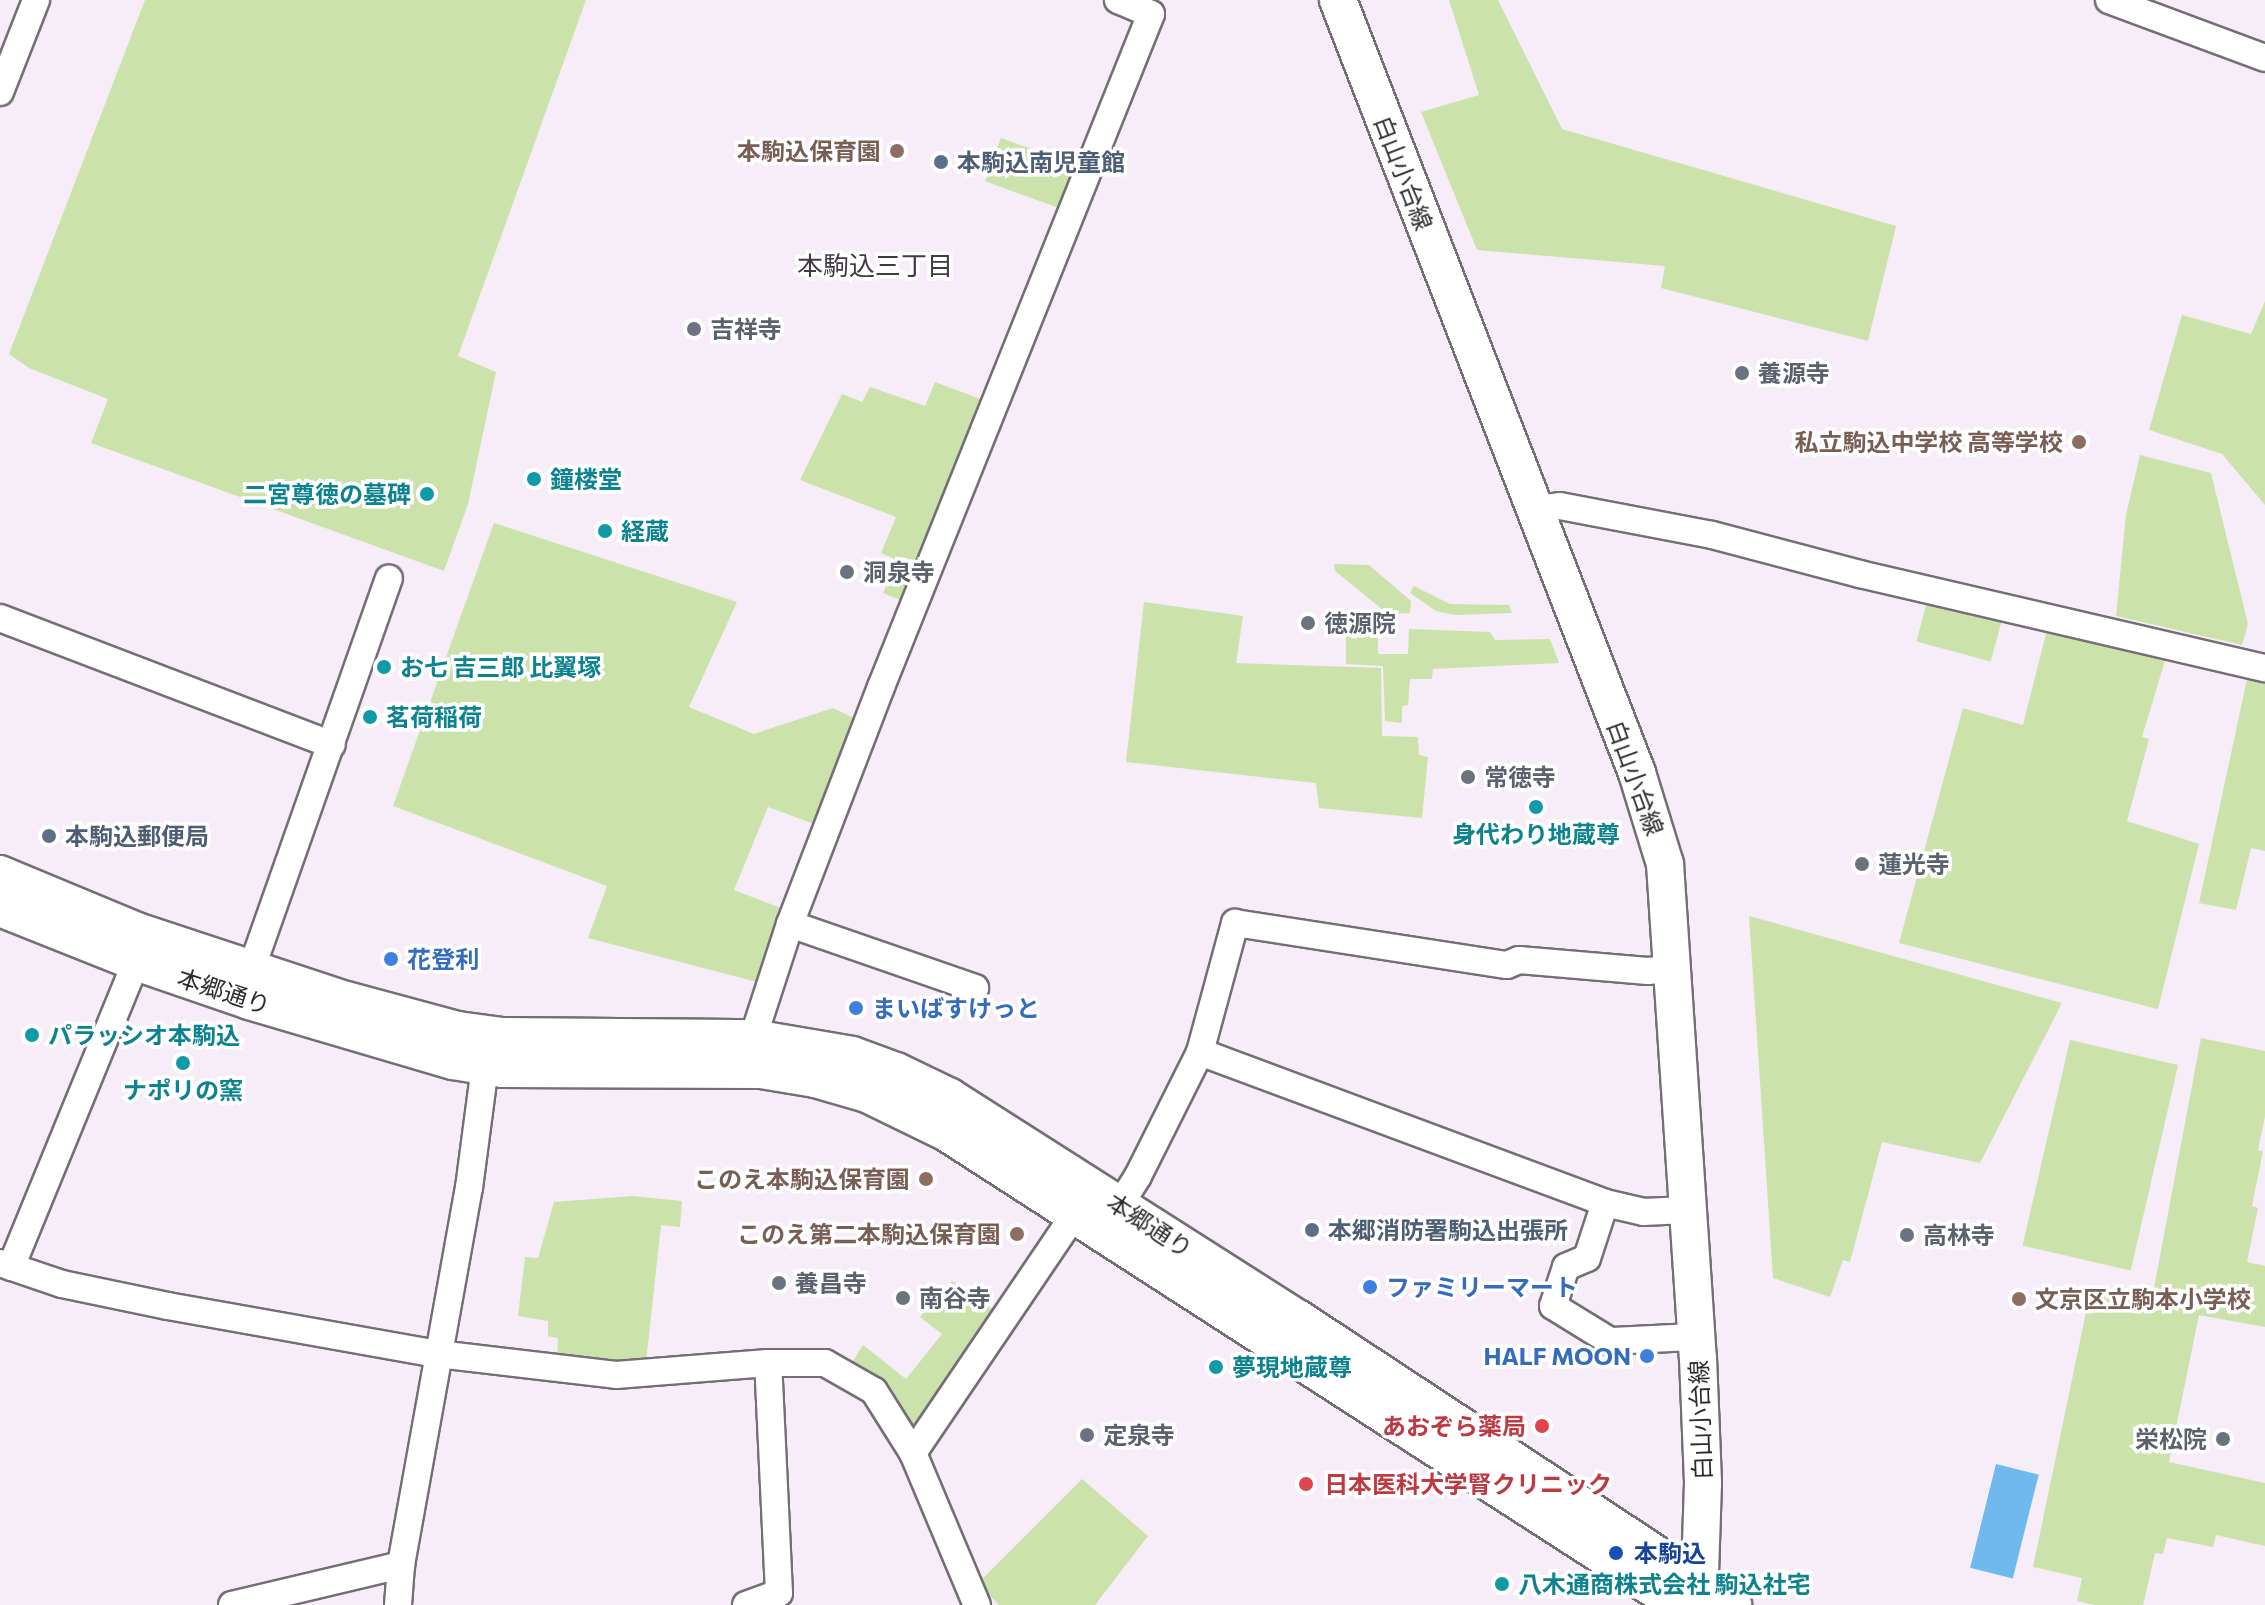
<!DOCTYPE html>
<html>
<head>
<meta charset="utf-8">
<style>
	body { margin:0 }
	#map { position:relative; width:2265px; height:1605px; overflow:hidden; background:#f6edf8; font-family:Commissioner,"Noto Sans JP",sans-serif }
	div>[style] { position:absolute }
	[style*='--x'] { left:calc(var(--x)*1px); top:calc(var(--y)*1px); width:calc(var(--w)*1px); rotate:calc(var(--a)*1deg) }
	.green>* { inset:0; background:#cbe2aa; transform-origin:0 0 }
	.water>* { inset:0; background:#70b9ef; transform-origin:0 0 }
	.roads { filter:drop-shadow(2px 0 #756e77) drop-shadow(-2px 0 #756e77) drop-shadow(0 2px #756e77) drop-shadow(0 -2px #756e77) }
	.street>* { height:26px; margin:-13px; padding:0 13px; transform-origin:13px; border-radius:13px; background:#fff }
	.secondary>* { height:36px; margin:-18px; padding:0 18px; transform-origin:18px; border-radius:18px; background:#fff }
	.dots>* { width:22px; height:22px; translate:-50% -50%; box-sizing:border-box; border:4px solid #fff; border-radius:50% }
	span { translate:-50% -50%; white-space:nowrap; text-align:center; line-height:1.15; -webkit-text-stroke:7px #fff; paint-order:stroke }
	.education-label { font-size:24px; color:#785e54; font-weight:700 }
	.right { translate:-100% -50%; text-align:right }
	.left { translate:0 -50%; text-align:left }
	.service-label { font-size:24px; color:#4e5e75; font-weight:700 }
	.street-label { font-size:24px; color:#2e2b2f }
	.worship-label { font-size:24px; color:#5b616d; font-weight:700 }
	.culture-label { font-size:24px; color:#0d838f; font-weight:700 }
	.shop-label { font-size:24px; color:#366cbe; font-weight:700 }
	.health-label { font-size:24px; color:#be3a42; font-weight:700 }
	.transit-label { font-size:24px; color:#164399; font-weight:700 }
	.neighbourhood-label { font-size:26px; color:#403a42 }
</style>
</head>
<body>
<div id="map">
	<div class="green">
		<div style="clip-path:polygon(145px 0,586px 0,458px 356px,496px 372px,468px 504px,444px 571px,91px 443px,108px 399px,29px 368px,9px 354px)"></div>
		<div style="clip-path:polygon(1449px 0,1498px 0,1562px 129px,1896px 226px,1868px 341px,1661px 288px,1665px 266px,1477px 250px,1421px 112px,1479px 95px)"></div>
		<div style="left:1001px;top:138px;width:80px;height:46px;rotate:20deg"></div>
		<div style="clip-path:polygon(2265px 301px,2265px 505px,2222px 454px,2149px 430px,2182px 315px,2251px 334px)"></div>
		<div style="clip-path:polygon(935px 382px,991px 403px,910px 604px,883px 593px,897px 560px,881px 553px,896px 517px,800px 480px,842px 394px,862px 402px,870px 387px,925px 406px)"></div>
		<div style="clip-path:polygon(2140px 455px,2211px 473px,2248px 624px,2242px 645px,2116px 616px,2126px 515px)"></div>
		<div style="clip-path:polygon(494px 523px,737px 602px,689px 707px,754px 734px,833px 708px,858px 720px,817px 825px,768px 807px,734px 890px,786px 910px,757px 982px,588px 938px,607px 886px,393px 806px)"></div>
		<div style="clip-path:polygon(1334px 564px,1369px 565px,1411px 601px,1410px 613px,1388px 614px,1335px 571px)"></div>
		<div style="clip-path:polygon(1414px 586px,1450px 604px,1509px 605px,1512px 613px,1455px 615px,1436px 611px,1410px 593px)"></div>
		<div style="clip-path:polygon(1144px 602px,1243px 616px,1236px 663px,1381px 668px,1382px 736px,1418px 737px,1419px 755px,1428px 757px,1422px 818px,1319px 808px,1316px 783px,1126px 762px)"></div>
		<div style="left:1927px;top:602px;width:77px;height:41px;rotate:15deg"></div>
		<div style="clip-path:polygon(1346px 629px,1378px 629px,1378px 654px,1408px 654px,1409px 629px,1490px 632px,1495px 640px,1550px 639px,1559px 663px,1433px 669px,1432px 679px,1410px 679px,1408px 705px,1402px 706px,1402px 723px,1385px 721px,1383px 666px,1346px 664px)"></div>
		<div style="clip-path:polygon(2047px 630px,2167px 654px,2142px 737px,2149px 739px,2127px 821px,2199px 844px,2158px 1009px,1899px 943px,1963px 708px,2023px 725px)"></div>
		<div style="clip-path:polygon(2247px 679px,2265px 684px,2265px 851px,2251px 848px,2236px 910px,2199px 903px)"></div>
		<div style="clip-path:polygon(1749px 916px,2062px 1003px,1980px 1163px,1882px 1142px,1850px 1262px,1843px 1260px,1830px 1297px,1773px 1278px)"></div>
		<div style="clip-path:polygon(2201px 1038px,2265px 1051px,2265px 1116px,2258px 1150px,2263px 1151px,2252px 1206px,2258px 1208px,2247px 1262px,2265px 1266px,2265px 1327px,2199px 1315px,2169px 1462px,2265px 1483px,2265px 1546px,2216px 1535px,2213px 1547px,2167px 1538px,2163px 1554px,2155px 1553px,2143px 1605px,2095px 1605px,2077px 1601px,2082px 1578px,2033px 1567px,2090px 1293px,2151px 1304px)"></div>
		<div style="left:2070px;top:1040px;width:111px;height:211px;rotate:13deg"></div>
		<div style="clip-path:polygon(632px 1196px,682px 1201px,680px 1227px,661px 1225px,646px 1362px,557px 1360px,558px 1338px,548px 1336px,548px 1321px,518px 1316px,525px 1257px,538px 1258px,554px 1202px)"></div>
		<div style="clip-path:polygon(952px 1281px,1002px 1316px,916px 1443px,851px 1364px,863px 1345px,906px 1379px,942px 1334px,920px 1317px)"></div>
		<div style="clip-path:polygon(1082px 1479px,1148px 1536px,1095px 1605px,999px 1605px,978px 1583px)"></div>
	</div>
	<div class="water">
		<div style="left:1996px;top:1464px;width:44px;height:107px;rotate:14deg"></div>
	</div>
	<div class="roads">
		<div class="street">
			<div style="--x:2109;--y:0;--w:166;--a:20.4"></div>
			<div style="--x:0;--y:92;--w:99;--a:-68.6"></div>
			<div style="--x:1533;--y:509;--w:27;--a:-6"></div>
			<div style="--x:1560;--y:506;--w:155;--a:10.8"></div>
			<div style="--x:1712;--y:535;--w:153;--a:14.8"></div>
			<div style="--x:1860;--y:574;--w:416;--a:13.1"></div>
			<div style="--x:0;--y:618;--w:355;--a:20.9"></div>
			<div style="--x:790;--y:924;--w:196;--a:19.1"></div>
			<div style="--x:251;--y:970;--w:415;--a:-70.6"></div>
			<div style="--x:753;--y:1038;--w:120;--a:-72"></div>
			<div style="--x:790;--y:924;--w:254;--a:-69"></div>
			<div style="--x:881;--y:687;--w:725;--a:-68.14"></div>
			<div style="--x:1151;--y:14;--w:36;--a:-157"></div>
			<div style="--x:1200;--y:1052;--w:432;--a:20.4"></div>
			<div style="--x:1605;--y:1203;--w:39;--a:13"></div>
			<div style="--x:1643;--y:1212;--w:44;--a:-2.6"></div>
			<div style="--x:1605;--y:1203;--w:58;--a:108.1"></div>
			<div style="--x:1587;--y:1258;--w:23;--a:157"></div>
			<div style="--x:1566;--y:1267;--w:41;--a:108.4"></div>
			<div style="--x:1553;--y:1306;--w:67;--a:31.6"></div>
			<div style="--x:1610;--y:1341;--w:86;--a:-2.7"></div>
			<div style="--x:1110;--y:1220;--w:52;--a:-57.5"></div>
			<div style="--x:1138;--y:1176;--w:139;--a:-63.4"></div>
			<div style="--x:1200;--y:1052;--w:134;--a:-74.8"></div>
			<div style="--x:1235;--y:923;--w:275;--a:8.8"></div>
			<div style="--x:1507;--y:965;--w:13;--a:-23"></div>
			<div style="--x:1519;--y:960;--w:129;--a:4.9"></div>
			<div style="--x:1648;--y:971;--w:25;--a:-5"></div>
			<div style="--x:0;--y:1263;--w:65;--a:18.7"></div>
			<div style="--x:62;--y:1284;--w:108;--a:11.7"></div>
			<div style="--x:168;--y:1306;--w:274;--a:10.1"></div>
			<div style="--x:438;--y:1354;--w:179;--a:6.7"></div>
			<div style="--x:616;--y:1375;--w:152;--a:-4.5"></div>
			<div style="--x:768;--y:1363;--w:57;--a:0"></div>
			<div style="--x:825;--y:1363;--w:56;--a:29.7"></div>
			<div style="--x:874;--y:1391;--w:73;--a:57.8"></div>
			<div style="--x:913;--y:1453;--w:165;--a:67.2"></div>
			<div style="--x:11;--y:1267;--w:330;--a:-67.7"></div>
			<div style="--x:913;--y:1453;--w:287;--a:-55.9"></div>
			<div style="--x:232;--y:1605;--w:174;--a:-13.3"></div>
			<div style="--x:398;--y:1605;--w:40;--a:-85.7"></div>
			<div style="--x:401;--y:1565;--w:383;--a:-79.8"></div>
			<div style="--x:469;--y:1188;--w:122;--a:-82.5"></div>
			<div style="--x:485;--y:1067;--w:19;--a:-69"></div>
			<div style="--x:746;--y:1605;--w:35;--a:-20"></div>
			<div style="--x:779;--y:1593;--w:230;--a:-92.7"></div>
		</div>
		<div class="secondary">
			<div style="--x:1338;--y:0;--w:829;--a:68.85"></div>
			<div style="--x:1637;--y:773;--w:95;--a:72.9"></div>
			<div style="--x:1665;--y:864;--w:495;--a:86.2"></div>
			<div style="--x:1698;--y:1358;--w:125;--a:87.7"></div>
			<div style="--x:1703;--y:1483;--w:118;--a:91.9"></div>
			<div style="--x:0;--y:874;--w:148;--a:22.6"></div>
			<div style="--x:137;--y:931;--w:220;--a:18.3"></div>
			<div style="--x:346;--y:1000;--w:116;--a:15"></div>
			<div style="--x:458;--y:1030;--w:43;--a:7.9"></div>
			<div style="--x:501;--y:1036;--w:252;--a:0.5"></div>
			<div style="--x:753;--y:1038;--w:100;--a:9.7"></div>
			<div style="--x:852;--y:1055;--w:47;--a:20"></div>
			<div style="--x:896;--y:1071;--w:60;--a:25.7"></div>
			<div style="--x:950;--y:1097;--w:414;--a:32.5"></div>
			<div style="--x:1299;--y:1319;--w:520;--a:33.38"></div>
			<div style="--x:0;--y:908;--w:146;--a:21.7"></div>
			<div style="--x:136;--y:962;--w:120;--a:19"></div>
			<div style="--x:249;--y:1001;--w:213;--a:16.4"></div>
			<div style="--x:453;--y:1061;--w:50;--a:9.3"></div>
			<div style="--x:502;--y:1069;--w:259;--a:0.2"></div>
			<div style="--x:761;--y:1070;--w:55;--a:9.5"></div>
			<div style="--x:815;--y:1079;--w:54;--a:16.1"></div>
			<div style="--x:867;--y:1094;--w:89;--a:26"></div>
			<div style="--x:947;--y:1133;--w:871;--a:32.81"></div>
		</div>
	</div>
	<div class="dots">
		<div style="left:897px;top:151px;background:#8d6e63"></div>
		<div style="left:941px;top:162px;background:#5c6f8a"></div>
		<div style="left:694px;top:329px;background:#6b7280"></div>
		<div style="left:1742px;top:373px;background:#6b7280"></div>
		<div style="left:2079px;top:442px;background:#8d6e63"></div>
		<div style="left:534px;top:479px;background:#0f9aa8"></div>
		<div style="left:427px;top:494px;background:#0f9aa8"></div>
		<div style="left:605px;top:531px;background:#0f9aa8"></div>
		<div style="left:847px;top:572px;background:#6b7280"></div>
		<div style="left:1308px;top:623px;background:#6b7280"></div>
		<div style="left:384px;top:667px;background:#0f9aa8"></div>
		<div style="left:370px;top:717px;background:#0f9aa8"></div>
		<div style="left:1468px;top:777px;background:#6b7280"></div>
		<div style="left:1536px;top:807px;background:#0f9aa8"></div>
		<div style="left:49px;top:836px;background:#5c6f8a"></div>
		<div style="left:1862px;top:864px;background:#6b7280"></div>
		<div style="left:391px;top:959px;background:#3f7fe0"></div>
		<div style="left:856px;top:1008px;background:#3f7fe0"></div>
		<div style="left:32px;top:1035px;background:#0f9aa8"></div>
		<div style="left:183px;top:1063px;background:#0f9aa8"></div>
		<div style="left:926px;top:1179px;background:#8d6e63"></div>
		<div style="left:1312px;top:1230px;background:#5c6f8a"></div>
		<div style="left:1017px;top:1234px;background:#8d6e63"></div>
		<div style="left:1907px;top:1235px;background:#6b7280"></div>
		<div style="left:779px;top:1283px;background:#6b7280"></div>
		<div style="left:1370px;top:1287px;background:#3f7fe0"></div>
		<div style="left:903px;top:1298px;background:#6b7280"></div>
		<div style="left:2019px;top:1299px;background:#8d6e63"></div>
		<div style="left:1647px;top:1356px;background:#3f7fe0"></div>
		<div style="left:1216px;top:1367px;background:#0f9aa8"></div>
		<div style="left:1542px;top:1426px;background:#e0444e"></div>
		<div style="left:1087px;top:1435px;background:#6b7280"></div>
		<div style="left:2223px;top:1439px;background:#6b7280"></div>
		<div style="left:1306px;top:1484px;background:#e0444e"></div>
		<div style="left:1616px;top:1553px;background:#1a4fb4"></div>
		<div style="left:1502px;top:1584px;background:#0f9aa8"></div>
	</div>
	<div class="education-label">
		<span class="right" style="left:881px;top:151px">本駒込保育園</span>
		<span class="right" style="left:2063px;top:442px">私立駒込中学校 高等学校</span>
		<span class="right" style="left:910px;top:1179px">このえ本駒込保育園</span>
		<span class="right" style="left:1001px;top:1234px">このえ第二本駒込保育園</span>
		<span class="left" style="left:2035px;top:1299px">文京区立駒本小学校</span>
	</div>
	<div class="service-label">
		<span class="left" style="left:957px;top:162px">本駒込南児童館</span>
		<span class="left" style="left:65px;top:836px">本駒込郵便局</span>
		<span class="left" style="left:1328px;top:1230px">本郷消防署駒込出張所</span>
	</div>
	<div class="street-label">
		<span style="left:1404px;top:173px;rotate:69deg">白山小台線</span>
		<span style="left:1636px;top:778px;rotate:70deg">白山小台線</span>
		<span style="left:224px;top:991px;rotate:18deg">本郷通り</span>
		<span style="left:1150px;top:1225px;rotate:33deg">本郷通り</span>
		<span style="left:1700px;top:1420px;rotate:-92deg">白山小台線</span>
	</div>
	<div class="worship-label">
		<span class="left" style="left:710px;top:329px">吉祥寺</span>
		<span class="left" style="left:1758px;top:373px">養源寺</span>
		<span class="left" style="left:863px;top:572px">洞泉寺</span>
		<span class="left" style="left:1324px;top:623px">徳源院</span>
		<span class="left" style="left:1484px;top:777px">常徳寺</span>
		<span class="left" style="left:1878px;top:864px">蓮光寺</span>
		<span class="left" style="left:1923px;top:1235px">高林寺</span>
		<span class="left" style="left:795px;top:1283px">養昌寺</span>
		<span class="left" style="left:919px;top:1298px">南谷寺</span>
		<span class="left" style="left:1103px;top:1435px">定泉寺</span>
		<span class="right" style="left:2207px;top:1439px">栄松院</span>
	</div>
	<div class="culture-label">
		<span class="left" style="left:550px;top:479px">鐘楼堂</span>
		<span class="right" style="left:411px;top:494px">二宮尊徳の墓碑</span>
		<span class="left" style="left:621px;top:531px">経蔵</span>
		<span class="left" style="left:400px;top:667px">お七 吉三郎 比翼塚</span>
		<span class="left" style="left:386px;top:717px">茗荷稲荷</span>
		<span style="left:1536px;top:834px">身代わり地蔵尊</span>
		<span class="left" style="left:48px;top:1035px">パラッシオ本駒込</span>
		<span style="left:183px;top:1090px">ナポリの窯</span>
		<span class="left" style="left:1232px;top:1367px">夢現地蔵尊</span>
		<span class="left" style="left:1518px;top:1584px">八木通商株式会社 駒込社宅</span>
	</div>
	<div class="shop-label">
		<span class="left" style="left:407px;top:959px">花登利</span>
		<span class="left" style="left:872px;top:1008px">まいばすけっと</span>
		<span class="left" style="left:1386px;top:1287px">ファミリーマート</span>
		<span class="right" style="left:1631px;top:1356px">HALF MOON</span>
	</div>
	<div class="health-label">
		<span class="right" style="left:1526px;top:1426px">あおぞら薬局</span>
		<span class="left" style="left:1324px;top:1484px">日本医科大学腎クリニック</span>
	</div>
	<div class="transit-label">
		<span class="left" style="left:1634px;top:1553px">本駒込</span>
	</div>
	<div class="neighbourhood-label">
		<span style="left:875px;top:265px">本駒込三丁目</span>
	</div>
</div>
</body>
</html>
